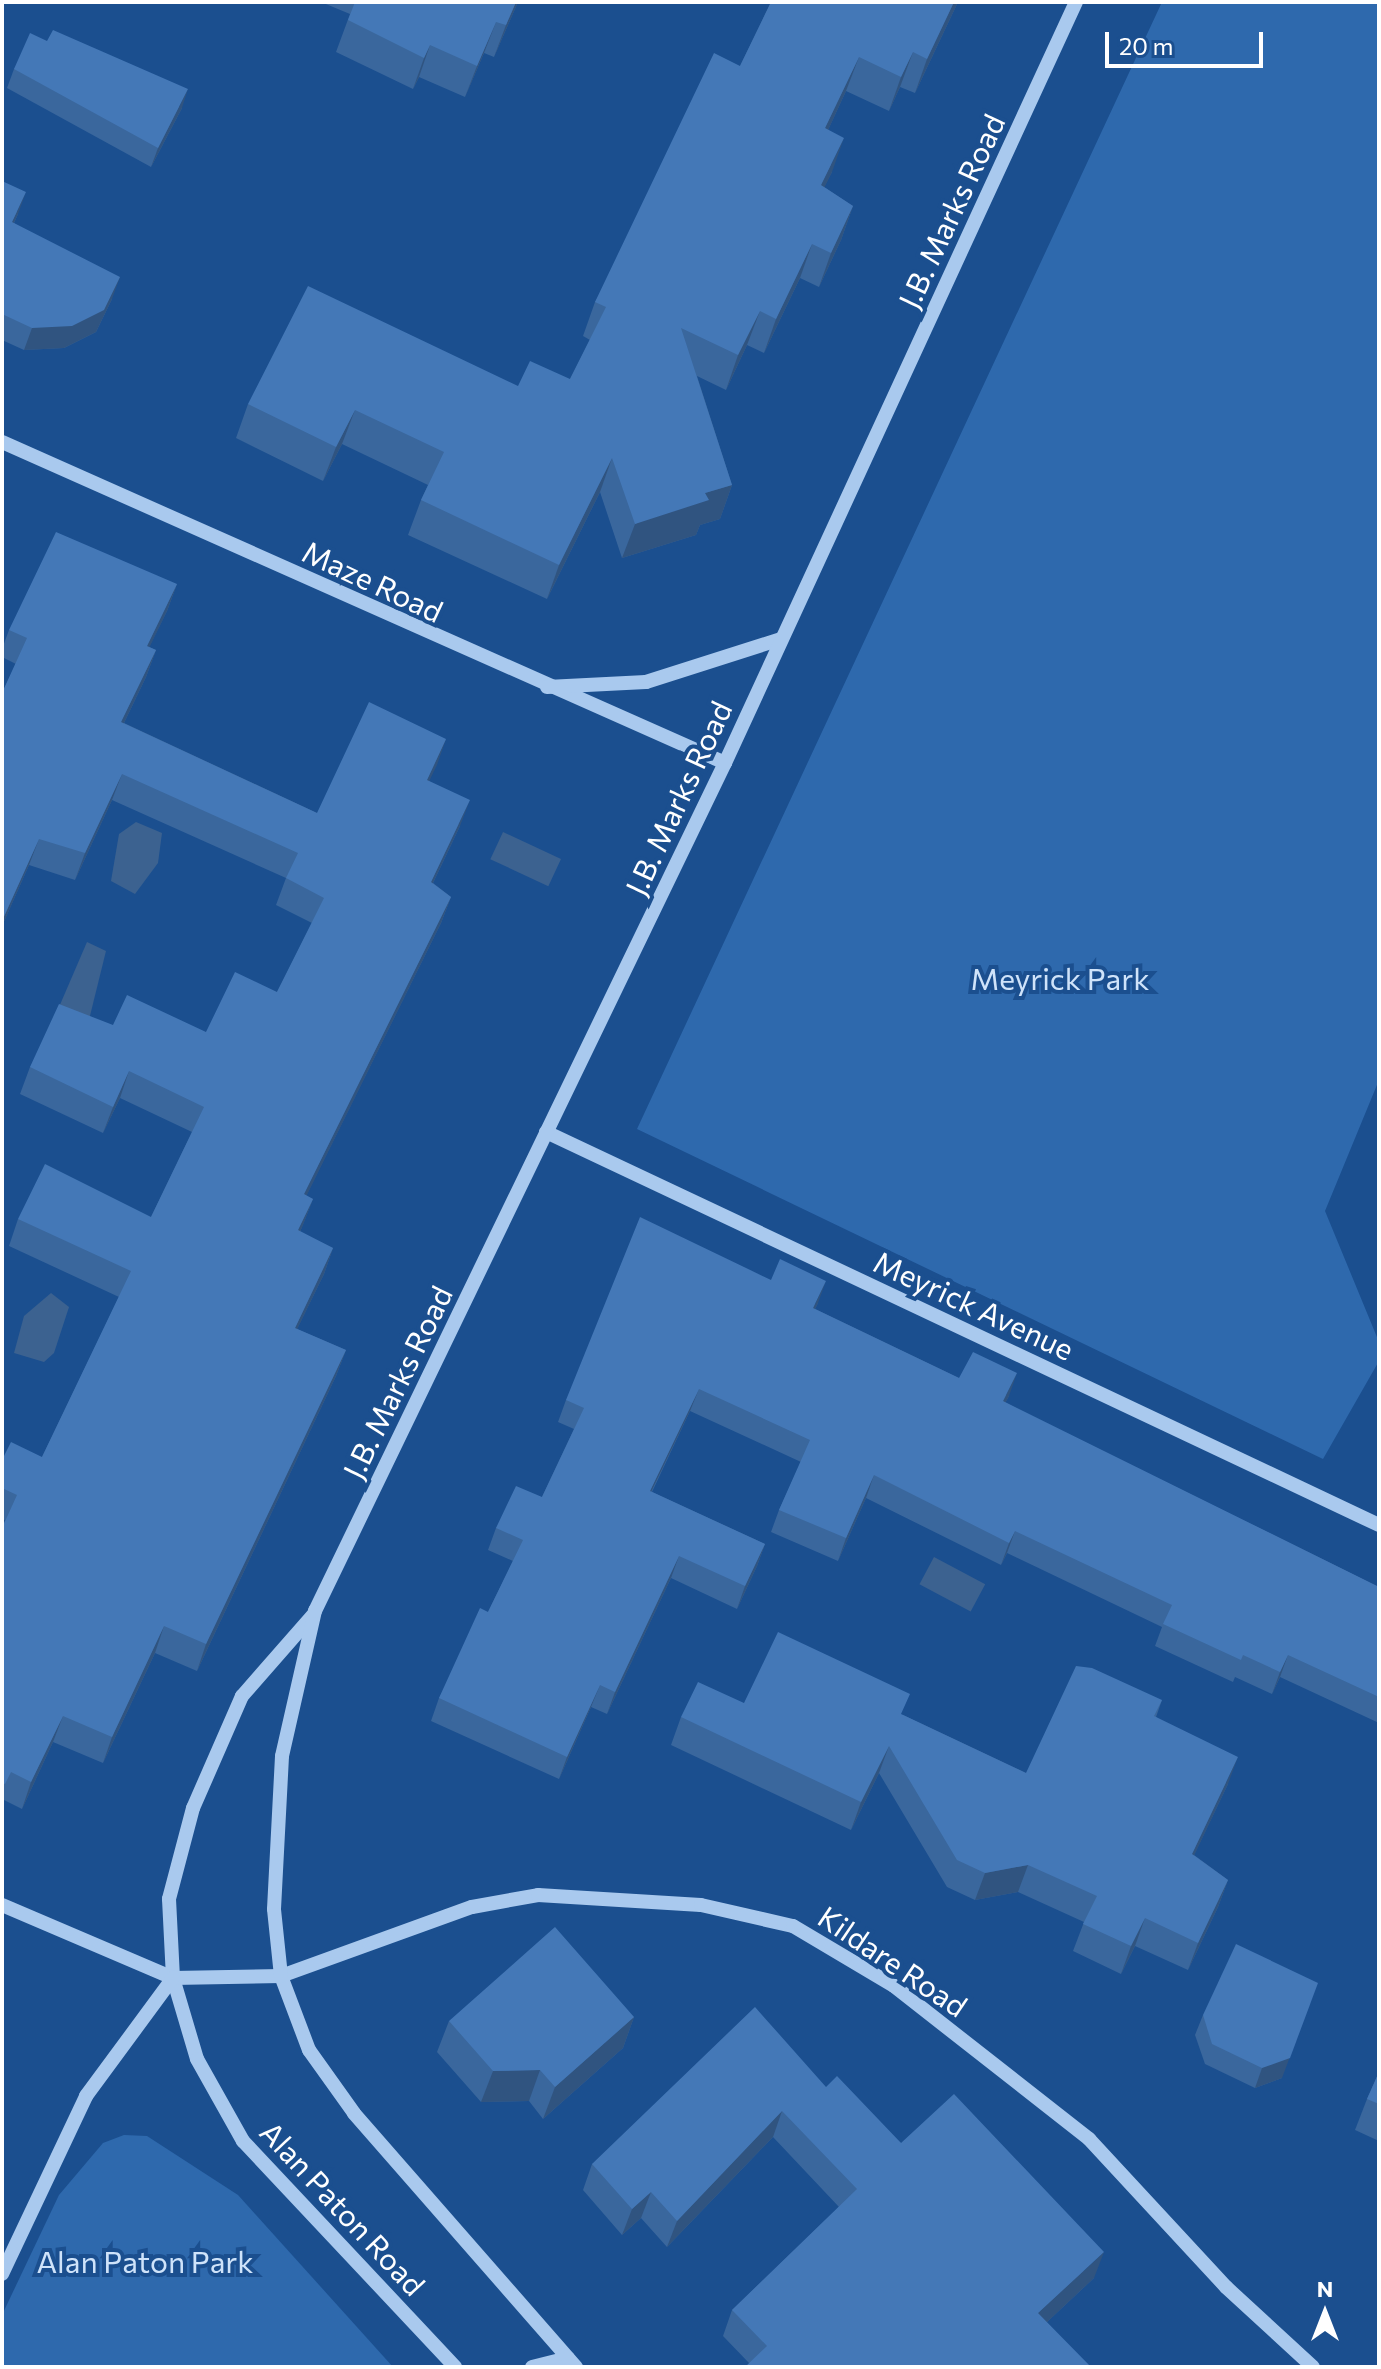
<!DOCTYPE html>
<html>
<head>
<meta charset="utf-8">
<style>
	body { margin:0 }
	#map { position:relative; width:1381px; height:2369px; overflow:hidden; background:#1b4f8f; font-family:Commissioner,sans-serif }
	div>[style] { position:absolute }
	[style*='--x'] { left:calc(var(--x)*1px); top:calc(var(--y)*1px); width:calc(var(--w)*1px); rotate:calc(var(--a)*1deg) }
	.green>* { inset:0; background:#2e69ad }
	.water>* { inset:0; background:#3c6290; transform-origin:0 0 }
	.minor>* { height:14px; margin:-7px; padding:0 7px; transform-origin:7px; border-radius:7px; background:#a9c9ee }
	.wall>* { inset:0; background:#3a679d }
	.shaded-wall>* { inset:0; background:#305480 }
	.building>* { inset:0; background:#4478b7 }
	span { translate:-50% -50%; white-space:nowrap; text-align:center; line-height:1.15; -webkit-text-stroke:8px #1b4f8f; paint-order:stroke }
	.street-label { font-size:30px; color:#fff }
	.park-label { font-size:30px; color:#cfe3fa }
	.frame { position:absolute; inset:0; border:4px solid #fff; pointer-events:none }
	.north { position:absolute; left:1285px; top:2273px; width:80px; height:80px; -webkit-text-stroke:6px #1b4f8f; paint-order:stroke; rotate:0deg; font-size:22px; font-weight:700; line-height:32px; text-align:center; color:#fff }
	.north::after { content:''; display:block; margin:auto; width:28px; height:36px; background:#fff; clip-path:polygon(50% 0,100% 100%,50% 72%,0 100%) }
	.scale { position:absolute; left:1105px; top:32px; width:158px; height:36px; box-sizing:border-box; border:4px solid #fff; border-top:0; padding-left:10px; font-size:24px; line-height:28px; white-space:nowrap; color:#fff; -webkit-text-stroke:6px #1b4f8f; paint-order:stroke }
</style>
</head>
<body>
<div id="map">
	<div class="green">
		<div style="clip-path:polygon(1162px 2px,1379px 2px,1379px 1080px,1325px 1211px,1379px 1342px,1379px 1361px,1323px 1459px,637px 1129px)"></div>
		<div style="clip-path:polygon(124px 2135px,147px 2136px,238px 2195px,393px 2367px,2px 2367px,2px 2315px,59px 2195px,103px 2143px)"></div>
	</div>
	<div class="water">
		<div style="clip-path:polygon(136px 822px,162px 833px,158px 863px,135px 894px,111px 881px,119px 834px)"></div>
		<div style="left:503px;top:832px;width:64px;height:30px;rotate:25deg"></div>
		<div style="clip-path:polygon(87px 942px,106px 951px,87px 1028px,56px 1014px)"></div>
		<div style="clip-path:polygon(51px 1293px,69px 1307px,54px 1353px,44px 1362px,14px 1353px,24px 1316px)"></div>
		<div style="left:934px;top:1557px;width:58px;height:31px;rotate:28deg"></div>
	</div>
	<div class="minor">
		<div style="--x:2;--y:442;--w:791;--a:23.94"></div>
		<div style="--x:547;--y:687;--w:99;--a:-2.9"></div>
		<div style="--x:646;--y:682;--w:142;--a:-17.7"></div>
		<div style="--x:546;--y:1132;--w:921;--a:25.26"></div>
		<div style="--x:313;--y:1615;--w:108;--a:131.2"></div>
		<div style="--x:242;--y:1696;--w:122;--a:113.6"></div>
		<div style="--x:193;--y:1808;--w:94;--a:104.8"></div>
		<div style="--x:169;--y:1899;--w:79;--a:87.1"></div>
		<div style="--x:173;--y:1978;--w:84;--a:73.5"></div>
		<div style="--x:197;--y:2059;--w:94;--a:60.7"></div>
		<div style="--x:243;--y:2141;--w:310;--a:46.8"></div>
		<div style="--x:2;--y:1905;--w:186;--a:23.1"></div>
		<div style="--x:173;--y:1978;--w:108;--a:-1.1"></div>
		<div style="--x:281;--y:1976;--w:203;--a:-19.9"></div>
		<div style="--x:472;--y:1907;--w:67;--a:-10.3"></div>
		<div style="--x:538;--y:1895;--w:163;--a:3.5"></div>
		<div style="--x:701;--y:1905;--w:94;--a:12.9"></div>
		<div style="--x:793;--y:1926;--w:117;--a:30.7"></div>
		<div style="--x:894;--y:1986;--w:248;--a:38.1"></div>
		<div style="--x:1089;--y:2139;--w:202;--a:47.2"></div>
		<div style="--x:1226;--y:2287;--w:118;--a:42.6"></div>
		<div style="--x:2;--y:2274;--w:197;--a:-64.7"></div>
		<div style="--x:86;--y:2096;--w:147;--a:-53.6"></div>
		<div style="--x:532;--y:2367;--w:37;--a:-14"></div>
		<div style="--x:576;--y:2367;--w:337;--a:-131.2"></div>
		<div style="--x:354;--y:2113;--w:77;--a:-125.5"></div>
		<div style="--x:309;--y:2050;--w:79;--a:-110.7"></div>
		<div style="--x:281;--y:1976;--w:67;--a:-96"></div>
		<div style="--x:274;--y:1909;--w:153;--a:-87"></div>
		<div style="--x:282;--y:1756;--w:149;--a:-77.2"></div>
		<div style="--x:315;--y:1611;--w:942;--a:-64.2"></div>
		<div style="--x:725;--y:763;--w:838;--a:-65.24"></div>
	</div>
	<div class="wall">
		<div style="clip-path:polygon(321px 2px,518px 2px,494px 57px,484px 53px,465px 97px,419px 77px,413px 89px,336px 52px,350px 14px)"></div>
		<div style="clip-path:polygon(771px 2px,958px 2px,915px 93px,900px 87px,889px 111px,846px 91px,828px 130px,832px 172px,824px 187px,853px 206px,841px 240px,819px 287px,800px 278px,764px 353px,747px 345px,726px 390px,697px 376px,732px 485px,720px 519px,700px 525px,696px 535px,622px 558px,600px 492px,547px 599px,408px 535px,421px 500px,428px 485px,342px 444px,323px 481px,236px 438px,248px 404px,518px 386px,570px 379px,590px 340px,583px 336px,595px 302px,740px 66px)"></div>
		<div style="clip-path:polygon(47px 41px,182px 108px,151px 167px,7px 88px,14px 69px)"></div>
		<div style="clip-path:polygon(2px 181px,18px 214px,14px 223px,112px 299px,96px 332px,64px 348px,24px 350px,2px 340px)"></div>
		<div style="clip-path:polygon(177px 584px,167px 611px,149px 647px,156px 650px,146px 677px,124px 723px,317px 813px,446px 739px,429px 781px,460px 826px,433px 883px,451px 897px,441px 923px,306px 1196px,313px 1199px,300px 1232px,333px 1248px,324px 1274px,297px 1329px,346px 1350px,336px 1376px,197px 1671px,155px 1653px,103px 1763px,53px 1742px,22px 1809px,2px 1799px,2px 1528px,5px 1520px,2px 1519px,2px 1460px,42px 1457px,119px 1297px,9px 1246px,18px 1219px,151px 1217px,192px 1132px,120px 1098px,103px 1133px,20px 1094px,30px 1067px,113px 1025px,206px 1032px,277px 992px,312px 923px,276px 905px,286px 878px,112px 800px,75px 880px,29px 865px,2px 926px,2px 693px,16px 664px,2px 657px,2px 649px,9px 630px)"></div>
		<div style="clip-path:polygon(818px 1303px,815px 1309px,959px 1378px,1009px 1396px,1005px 1403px,1379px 1587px,1379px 1723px,1280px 1677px,1272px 1694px,1235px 1677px,1233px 1682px,1155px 1646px,1162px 1627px,1007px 1553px,1001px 1565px,866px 1498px,838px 1561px,771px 1532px,779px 1510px,801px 1462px,690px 1411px,652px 1492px,765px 1544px,757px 1566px,737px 1609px,671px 1578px,607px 1714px,591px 1707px,559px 1779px,431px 1721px,439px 1698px,488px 1612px,513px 1561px,488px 1550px,496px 1528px,542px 1497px,574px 1429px,558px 1422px,566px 1400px)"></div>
		<div style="clip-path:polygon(1162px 1700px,1156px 1717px,1228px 1784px,1194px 1855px,1228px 1880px,1218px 1907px,1188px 1970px,1135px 1946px,1121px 1974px,1073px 1951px,1084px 1922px,1018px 1892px,975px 1900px,947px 1887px,879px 1773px,851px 1830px,671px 1745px,681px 1717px,744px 1703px,903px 1715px,1026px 1773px)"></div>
		<div style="clip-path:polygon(1203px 2015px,1282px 2078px,1255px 2088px,1205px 2064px,1195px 2035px)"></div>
		<div style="clip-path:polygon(634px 2017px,623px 2048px,543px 2119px,529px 2101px,481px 2102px,437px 2052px,449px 2021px)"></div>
		<div style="clip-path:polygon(1379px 2072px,1379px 2141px,1355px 2130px,1367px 2099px)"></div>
		<div style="clip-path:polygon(826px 2087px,901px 2143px,1094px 2278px,1047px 2322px,749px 2363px,723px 2336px,732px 2310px,839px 2207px,773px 2137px,667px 2247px,641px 2218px,622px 2235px,583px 2190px,592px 2164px)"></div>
	</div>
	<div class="shaded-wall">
		<div style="clip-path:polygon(516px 2px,518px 2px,494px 57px,506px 25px)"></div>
		<div style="clip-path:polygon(954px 2px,958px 2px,915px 93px,927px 59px)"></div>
		<div style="clip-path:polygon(496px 22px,484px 53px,465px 97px,477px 66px)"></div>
		<div style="clip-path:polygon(430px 45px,419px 77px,413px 89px,424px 58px)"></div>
		<div style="clip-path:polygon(913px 52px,900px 87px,889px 111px,901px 77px)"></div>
		<div style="clip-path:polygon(859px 57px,846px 91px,813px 163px,825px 128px)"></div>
		<div style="clip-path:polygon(188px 89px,182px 108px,151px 167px,158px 148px)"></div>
		<div style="clip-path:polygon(844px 138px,832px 172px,809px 219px,821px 185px)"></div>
		<div style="clip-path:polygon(26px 192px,18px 214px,4px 244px,12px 222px)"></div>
		<div style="clip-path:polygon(853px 206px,841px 240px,819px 287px,831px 253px)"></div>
		<div style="clip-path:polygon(812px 244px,800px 278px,764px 353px,776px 319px)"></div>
		<div style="clip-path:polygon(120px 277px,112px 299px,96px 332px,64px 348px,24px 350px,32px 328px)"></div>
		<div style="clip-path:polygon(760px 311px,747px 345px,726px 390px,738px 355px)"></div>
		<div style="clip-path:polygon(355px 410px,342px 444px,323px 481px,336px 447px)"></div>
		<div style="clip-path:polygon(612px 458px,600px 492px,547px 599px,559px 565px)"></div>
		<div style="clip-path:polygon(732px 485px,720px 519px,700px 525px,696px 535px,622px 558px,635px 524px,705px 493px)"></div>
		<div style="clip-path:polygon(177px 584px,167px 611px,137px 673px,147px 646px)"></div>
		<div style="clip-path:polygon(156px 650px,146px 677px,112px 748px,121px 722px)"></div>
		<div style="clip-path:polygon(446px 739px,437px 765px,417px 806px,427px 780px)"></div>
		<div style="clip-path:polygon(122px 774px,112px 800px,75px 880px,85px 853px)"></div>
		<div style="clip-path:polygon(470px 800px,460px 826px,421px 908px,431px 882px)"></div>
		<div style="clip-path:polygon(39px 839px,29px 865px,2px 926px,2px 921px)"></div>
		<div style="clip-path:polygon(451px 897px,441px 923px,294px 1221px,304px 1194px)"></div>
		<div style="clip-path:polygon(129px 1071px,120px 1098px,103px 1133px,113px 1107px)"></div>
		<div style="clip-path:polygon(313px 1199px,303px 1225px,288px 1257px,298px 1230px)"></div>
		<div style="clip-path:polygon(333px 1248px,324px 1274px,285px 1354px,295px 1328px)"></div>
		<div style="clip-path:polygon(826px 1281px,818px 1303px,805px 1330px,813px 1308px)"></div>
		<div style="clip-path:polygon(346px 1350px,336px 1376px,197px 1671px,206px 1644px)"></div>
		<div style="clip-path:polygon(1017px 1373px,1009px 1396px,994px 1424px,1003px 1401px)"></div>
		<div style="clip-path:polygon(699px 1389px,690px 1411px,641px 1513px,650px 1491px)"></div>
		<div style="clip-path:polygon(874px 1475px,866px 1498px,838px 1561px,846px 1538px)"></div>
		<div style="clip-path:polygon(1015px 1531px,1007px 1553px,1001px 1565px,1009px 1543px)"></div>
		<div style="clip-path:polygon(765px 1544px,757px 1566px,737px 1609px,745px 1586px)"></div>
		<div style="clip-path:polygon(679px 1556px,671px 1578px,607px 1714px,615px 1692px)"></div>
		<div style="clip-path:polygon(164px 1626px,155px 1653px,103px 1763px,112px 1737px)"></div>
		<div style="clip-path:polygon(1288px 1655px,1280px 1677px,1272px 1694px,1280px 1672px)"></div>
		<div style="clip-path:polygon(600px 1685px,591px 1707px,559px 1779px,567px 1757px)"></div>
		<div style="clip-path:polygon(63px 1716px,53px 1742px,22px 1809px,31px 1782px)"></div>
		<div style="clip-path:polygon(889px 1746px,879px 1773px,851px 1830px,861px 1802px)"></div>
		<div style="clip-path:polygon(1238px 1757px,1228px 1784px,1182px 1881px,1192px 1854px)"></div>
		<div style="clip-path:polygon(1028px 1865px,1018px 1892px,975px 1900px,985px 1873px)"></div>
		<div style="clip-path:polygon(1228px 1880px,1218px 1907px,1188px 1970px,1198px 1943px)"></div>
		<div style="clip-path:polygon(1145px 1918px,1135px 1946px,1121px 1974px,1131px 1946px)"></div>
		<div style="clip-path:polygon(1310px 2003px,1282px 2078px,1255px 2088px,1262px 2068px)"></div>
		<div style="clip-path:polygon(634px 2017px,623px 2048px,543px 2119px,555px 2087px)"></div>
		<div style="clip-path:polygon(540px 2070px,529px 2101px,481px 2102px,493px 2071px)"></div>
		<div style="clip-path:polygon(782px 2111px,773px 2137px,667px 2247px,677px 2221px)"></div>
		<div style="clip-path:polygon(651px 2192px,641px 2218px,622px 2235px,632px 2209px)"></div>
		<div style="clip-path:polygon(1104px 2252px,1094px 2278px,1029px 2339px,1038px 2313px)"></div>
	</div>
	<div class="building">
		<div style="clip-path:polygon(355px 2px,516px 2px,506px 25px,496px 22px,477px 66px,430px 45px,424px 58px,348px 20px)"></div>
		<div style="clip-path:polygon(771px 2px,954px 2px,927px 59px,913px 52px,901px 77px,859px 57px,825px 128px,844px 138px,821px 185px,853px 206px,831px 253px,812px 244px,776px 319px,760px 311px,738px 355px,681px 328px,732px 485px,705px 493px,709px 500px,635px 524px,612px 458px,559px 565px,421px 500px,444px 452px,355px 410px,336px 447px,248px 404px,308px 286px,518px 386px,530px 361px,570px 379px,606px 307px,595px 302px,714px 53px,740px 66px)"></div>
		<div style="clip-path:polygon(53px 30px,188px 89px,158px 148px,14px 69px,30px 33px,47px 41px)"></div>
		<div style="clip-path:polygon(2px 181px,26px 192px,12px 222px,120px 277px,104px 310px,72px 326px,32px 328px,2px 314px)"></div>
		<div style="clip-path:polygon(56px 532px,177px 584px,147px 646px,156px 650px,121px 722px,317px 813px,369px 702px,446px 739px,427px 780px,470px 800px,431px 882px,451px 897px,304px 1194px,313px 1199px,298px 1230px,333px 1248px,295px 1328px,346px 1350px,206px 1644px,164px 1626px,112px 1737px,63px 1716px,31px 1782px,11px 1772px,5px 1784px,2px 1783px,2px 1528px,17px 1495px,2px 1488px,2px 1460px,11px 1442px,42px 1457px,131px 1271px,18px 1219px,45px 1164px,151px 1217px,204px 1107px,129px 1071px,113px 1107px,30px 1067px,59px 1004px,113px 1025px,127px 995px,206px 1032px,235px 972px,277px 992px,324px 898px,286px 878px,298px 853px,122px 774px,85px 853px,39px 839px,2px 921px,2px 693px,27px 638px,9px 630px)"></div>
		<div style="clip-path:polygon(640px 1217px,771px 1280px,780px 1259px,826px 1281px,813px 1308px,959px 1378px,973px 1352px,1017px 1373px,1003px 1401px,1379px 1587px,1379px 1697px,1288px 1655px,1280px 1672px,1243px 1655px,1241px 1660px,1163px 1624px,1172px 1605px,1015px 1531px,1009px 1543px,874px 1475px,846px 1538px,779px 1510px,810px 1440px,699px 1389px,650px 1491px,765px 1544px,745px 1586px,679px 1556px,615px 1692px,600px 1685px,567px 1757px,439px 1698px,480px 1608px,488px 1612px,523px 1540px,496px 1528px,516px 1486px,542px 1497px,584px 1408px,566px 1400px)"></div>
		<div style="clip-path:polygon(778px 1632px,910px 1694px,901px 1714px,1026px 1773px,1076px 1666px,1092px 1668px,1162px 1700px,1154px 1716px,1238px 1757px,1192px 1854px,1228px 1880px,1198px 1943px,1145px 1918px,1131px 1946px,1083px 1924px,1097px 1896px,1028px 1865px,985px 1873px,957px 1860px,889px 1746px,861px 1802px,681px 1717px,698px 1682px,744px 1703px)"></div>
		<div style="clip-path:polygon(555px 1927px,634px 2017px,555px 2087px,540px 2070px,493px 2071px,449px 2021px)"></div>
		<div style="clip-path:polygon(1236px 1944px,1318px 1983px,1290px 2058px,1262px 2068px,1212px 2044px,1203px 2015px)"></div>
		<div style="clip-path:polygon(755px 2007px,826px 2087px,837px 2076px,901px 2143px,954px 2094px,1104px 2252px,1038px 2313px,1091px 2367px,745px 2367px,767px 2346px,732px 2310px,857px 2189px,782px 2111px,677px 2221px,651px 2192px,632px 2209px,592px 2164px)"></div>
		<div style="clip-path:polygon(1379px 2072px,1379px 2104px,1367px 2099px)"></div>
	</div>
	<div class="street-label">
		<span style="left:951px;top:211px;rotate:-65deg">J.B. Marks Road</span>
		<span style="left:373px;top:581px;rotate:25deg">Maze Road</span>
		<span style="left:678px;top:798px;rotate:-65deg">J.B. Marks Road</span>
		<span style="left:974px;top:1305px;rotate:25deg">Meyrick Avenue</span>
		<span style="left:397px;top:1382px;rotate:-64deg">J.B. Marks Road</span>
		<span style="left:893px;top:1961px;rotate:34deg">Kildare Road</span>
		<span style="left:343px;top:2208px;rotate:47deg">Alan Paton Road</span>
	</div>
	<div class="park-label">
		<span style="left:1060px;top:978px">Meyrick Park</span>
		<span style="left:145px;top:2261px">Alan Paton Park</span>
	</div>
	<div class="frame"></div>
	<div class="north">N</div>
	<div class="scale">20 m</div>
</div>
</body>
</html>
